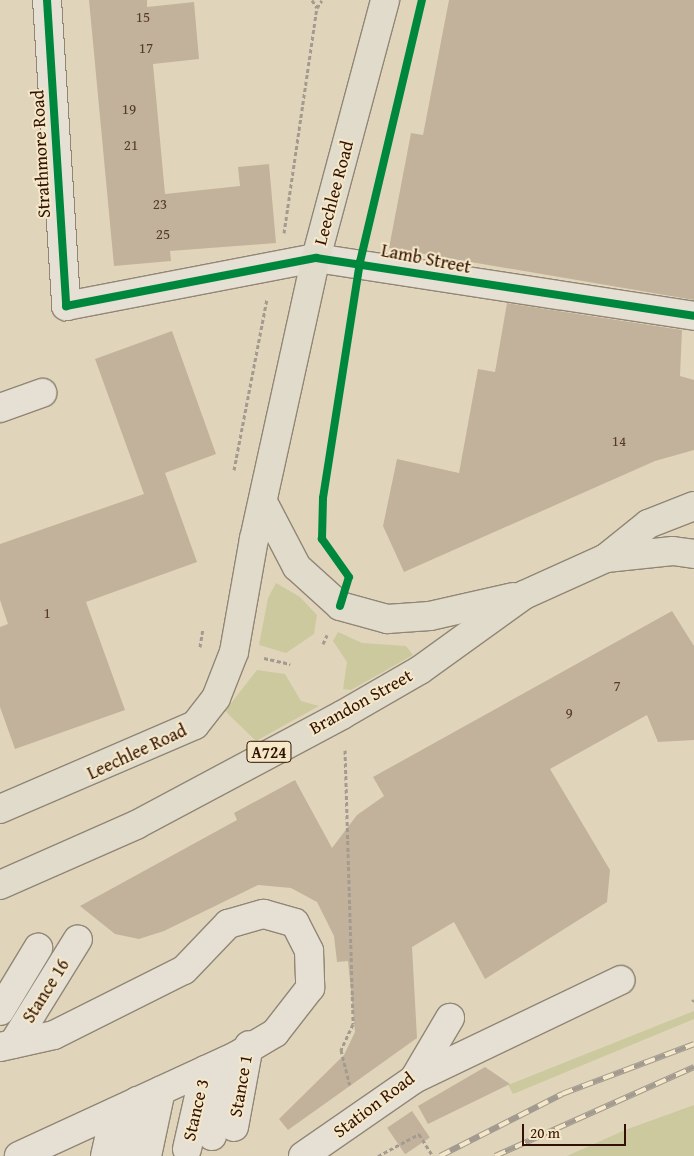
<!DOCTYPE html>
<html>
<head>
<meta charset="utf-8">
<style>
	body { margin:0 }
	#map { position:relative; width:694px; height:1156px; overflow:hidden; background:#e0d5ba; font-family:"Gentium Book Plus",serif }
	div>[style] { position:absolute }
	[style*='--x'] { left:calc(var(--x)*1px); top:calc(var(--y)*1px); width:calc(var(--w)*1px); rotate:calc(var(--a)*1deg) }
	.green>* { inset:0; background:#ccc99e }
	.building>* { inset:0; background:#c2b29c; transform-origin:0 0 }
	.path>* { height:3px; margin-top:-1.5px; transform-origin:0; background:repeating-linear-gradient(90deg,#a39b90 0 4px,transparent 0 6.5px) }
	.roads { filter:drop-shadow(1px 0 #918676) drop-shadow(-1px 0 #918676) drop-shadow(0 1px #918676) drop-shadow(0 -1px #918676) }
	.minor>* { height:28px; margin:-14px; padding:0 14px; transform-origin:14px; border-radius:14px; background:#e5e0d3 }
	.major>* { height:28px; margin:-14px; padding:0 14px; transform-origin:14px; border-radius:14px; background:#e1dbcb }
	.rail>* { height:5.5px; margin-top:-2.75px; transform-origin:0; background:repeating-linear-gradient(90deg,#f5e8c8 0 11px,#a39b90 0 22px); box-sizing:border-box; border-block:1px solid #a39b90 }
	.cycleway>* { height:8px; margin:-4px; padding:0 4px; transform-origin:4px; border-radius:4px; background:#00873e }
	span { translate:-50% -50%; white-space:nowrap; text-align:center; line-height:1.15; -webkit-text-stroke:4px #f5e8c8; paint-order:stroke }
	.number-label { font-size:15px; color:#563929 }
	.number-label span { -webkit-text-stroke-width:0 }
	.shield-label span { padding:1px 4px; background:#f5e8c8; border:1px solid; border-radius:4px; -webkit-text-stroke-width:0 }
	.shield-label { font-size:16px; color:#321103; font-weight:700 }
	.street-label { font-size:18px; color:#321103 }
	.scale { position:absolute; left:522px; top:1124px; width:104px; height:22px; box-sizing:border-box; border:2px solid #321103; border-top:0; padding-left:6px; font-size:15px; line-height:18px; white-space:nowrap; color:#321103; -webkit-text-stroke:4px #f5e8c8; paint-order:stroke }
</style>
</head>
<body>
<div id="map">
	<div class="green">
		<div style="clip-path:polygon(276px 583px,300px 597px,317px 615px,314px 634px,286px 653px,259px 645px,268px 598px)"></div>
		<div style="clip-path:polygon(338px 632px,362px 643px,406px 646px,413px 655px,351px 690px,343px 689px,347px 662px,333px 641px)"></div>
		<div style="clip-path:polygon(257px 670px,285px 674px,301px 701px,319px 706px,256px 741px,225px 711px)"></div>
		<div style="clip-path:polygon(694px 1011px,694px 1019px,513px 1094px,508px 1085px)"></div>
		<div style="clip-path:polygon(694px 1105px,694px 1156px,567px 1156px,625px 1130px)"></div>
	</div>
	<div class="building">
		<div style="clip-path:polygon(89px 0,147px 0,147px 7px,194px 2px,199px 59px,153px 64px,165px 194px,240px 186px,238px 167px,269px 164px,276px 243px,170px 251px,171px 261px,114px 266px)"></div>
		<div style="clip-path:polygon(449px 0,694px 0,694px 300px,389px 248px,411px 133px,423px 135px)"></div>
		<div style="clip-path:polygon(507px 303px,682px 330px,680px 376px,694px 380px,694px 450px,655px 461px,404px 572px,383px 526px,397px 459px,459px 473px,478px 369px,495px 372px)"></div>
		<div style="clip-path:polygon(172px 331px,216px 454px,165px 473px,197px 562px,86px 602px,125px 710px,15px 749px,0 707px,0 627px,8px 624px,0 600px,0 544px,144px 494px,95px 359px)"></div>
		<div style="clip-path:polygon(672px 611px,694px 646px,694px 740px,658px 742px,647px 715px,550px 769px,610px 870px,607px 902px,485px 979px,454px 922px,412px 947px,417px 1038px,288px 1130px,279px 1119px,344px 1055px,355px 1032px,348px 961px,337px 962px,334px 936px,317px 902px,291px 888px,258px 885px,164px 931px,139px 939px,115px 934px,80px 906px,237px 820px,234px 813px,295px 780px,332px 848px,357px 815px,384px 796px,373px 777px)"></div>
		<div style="clip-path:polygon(485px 1067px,510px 1084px,428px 1124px,418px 1106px)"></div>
		<div style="left:412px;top:1111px;width:32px;height:30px;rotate:56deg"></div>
	</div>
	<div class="path">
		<div style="--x:312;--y:0;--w:9;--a:58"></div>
		<div style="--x:284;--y:233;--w:227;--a:-81.7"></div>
		<div style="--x:317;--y:8;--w:9;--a:-58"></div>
		<div style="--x:234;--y:470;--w:174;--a:-79.1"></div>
		<div style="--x:323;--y:644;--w:10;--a:-66"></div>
		<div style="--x:200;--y:647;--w:19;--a:-81"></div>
		<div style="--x:264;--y:658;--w:27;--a:13"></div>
		<div style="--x:345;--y:750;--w:274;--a:88.3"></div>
		<div style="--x:353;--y:1024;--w:29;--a:115"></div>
		<div style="--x:341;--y:1050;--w:36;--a:76"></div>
		<div style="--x:692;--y:1001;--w:2;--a:-27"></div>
		<div style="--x:378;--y:1156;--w:47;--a:-28.2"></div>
		<div style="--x:419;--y:1134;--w:26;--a:58"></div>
	</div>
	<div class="roads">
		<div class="minor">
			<div style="--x:47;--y:0;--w:307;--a:86.4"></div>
			<div style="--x:66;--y:306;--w:255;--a:-10.9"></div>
			<div style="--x:316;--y:258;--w:382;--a:8.7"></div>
			<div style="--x:0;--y:408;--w:45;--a:-19.7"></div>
			<div style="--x:0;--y:1011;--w:74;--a:-58.9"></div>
			<div style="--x:13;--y:1044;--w:123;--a:-58.2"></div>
			<div style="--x:0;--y:1047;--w:55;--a:-12.5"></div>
			<div style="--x:54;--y:1035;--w:145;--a:-26.6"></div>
			<div style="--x:184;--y:970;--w:64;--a:-46.3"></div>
			<div style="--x:228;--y:924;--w:37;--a:-16"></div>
			<div style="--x:264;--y:914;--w:32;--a:16"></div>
			<div style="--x:295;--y:923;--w:31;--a:63"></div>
			<div style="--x:309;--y:951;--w:37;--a:88"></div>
			<div style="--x:310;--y:988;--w:57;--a:127.9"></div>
			<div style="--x:275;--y:1033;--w:45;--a:149.5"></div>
			<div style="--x:236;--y:1056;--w:239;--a:155.3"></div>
			<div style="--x:414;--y:1079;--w:229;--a:-25.6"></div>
			<div style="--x:234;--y:1127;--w:83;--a:-79.6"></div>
			<div style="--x:212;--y:1136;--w:77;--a:-78.8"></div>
			<div style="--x:187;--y:1149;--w:81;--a:-77.2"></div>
			<div style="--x:105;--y:1156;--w:45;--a:-77.2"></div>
			<div style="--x:126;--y:1156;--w:56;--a:-78.7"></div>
			<div style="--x:147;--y:1156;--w:67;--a:-78"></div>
			<div style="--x:303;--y:1156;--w:135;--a:-34.7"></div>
			<div style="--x:414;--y:1079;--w:71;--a:-59.5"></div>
		</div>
		<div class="major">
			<div style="--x:264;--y:504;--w:71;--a:62.4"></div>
			<div style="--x:297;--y:567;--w:58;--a:42.2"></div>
			<div style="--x:340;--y:606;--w:49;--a:15.5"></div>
			<div style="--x:387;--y:619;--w:43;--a:-4"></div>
			<div style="--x:430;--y:616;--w:85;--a:-12.9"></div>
			<div style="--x:606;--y:558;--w:67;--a:-6"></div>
			<div style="--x:673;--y:551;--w:21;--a:8"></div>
			<div style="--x:0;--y:809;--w:212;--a:-23.3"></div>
			<div style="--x:195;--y:725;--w:34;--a:-52"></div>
			<div style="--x:216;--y:698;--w:49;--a:-68.6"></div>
			<div style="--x:234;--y:652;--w:115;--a:-80"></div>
			<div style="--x:254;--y:539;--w:288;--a:-77.6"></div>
			<div style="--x:316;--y:258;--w:267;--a:-75"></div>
			<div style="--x:0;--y:885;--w:149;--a:-23.8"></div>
			<div style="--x:136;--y:825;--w:234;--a:-28.1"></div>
			<div style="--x:342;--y:715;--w:90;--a:-30"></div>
			<div style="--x:420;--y:670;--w:128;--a:-35.8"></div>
			<div style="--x:524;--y:595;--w:90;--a:-24.3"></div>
			<div style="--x:606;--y:558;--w:54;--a:-39"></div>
			<div style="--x:648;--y:524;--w:49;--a:-21.4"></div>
		</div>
	</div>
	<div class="rail">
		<div style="--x:440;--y:1156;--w:137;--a:-26.9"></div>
		<div style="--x:562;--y:1094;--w:141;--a:-20.7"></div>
		<div style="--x:495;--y:1156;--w:218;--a:-24.1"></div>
	</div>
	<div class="cycleway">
		<div style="--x:47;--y:0;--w:307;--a:86.4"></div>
		<div style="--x:66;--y:306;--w:255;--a:-10.9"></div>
		<div style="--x:316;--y:258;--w:382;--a:8.7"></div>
		<div style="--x:340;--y:606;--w:30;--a:-73"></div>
		<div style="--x:349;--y:577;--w:47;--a:-125.4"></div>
		<div style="--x:322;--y:539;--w:41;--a:-88.6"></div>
		<div style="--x:323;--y:498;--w:239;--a:-81.1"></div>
		<div style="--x:360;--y:262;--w:269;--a:-76.7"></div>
	</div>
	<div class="number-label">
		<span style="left:143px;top:17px">15</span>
		<span style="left:146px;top:48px">17</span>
		<span style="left:129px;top:109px">19</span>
		<span style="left:131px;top:145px">21</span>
		<span style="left:160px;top:204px">23</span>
		<span style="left:163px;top:234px">25</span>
		<span style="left:619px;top:441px">14</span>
		<span style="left:47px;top:613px">1</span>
		<span style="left:617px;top:686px">7</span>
		<span style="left:569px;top:713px">9</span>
	</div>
	<div class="shield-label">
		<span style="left:269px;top:752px">A724</span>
	</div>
	<div class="street-label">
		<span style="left:41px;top:154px;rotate:-93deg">Strathmore Road</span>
		<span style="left:334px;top:193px;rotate:-75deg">Leechlee Road</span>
		<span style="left:426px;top:259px;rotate:11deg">Lamb Street</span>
		<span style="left:361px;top:702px;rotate:-29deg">Brandon Street</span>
		<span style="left:137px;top:752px;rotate:-25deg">Leechlee Road</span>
		<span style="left:46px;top:991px;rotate:-58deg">Stance 16</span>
		<span style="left:241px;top:1086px;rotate:-80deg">Stance 1</span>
		<span style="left:374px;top:1105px;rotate:-37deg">Station Road</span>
		<span style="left:196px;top:1110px;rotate:-77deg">Stance 3</span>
	</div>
	<div class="scale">20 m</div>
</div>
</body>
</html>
